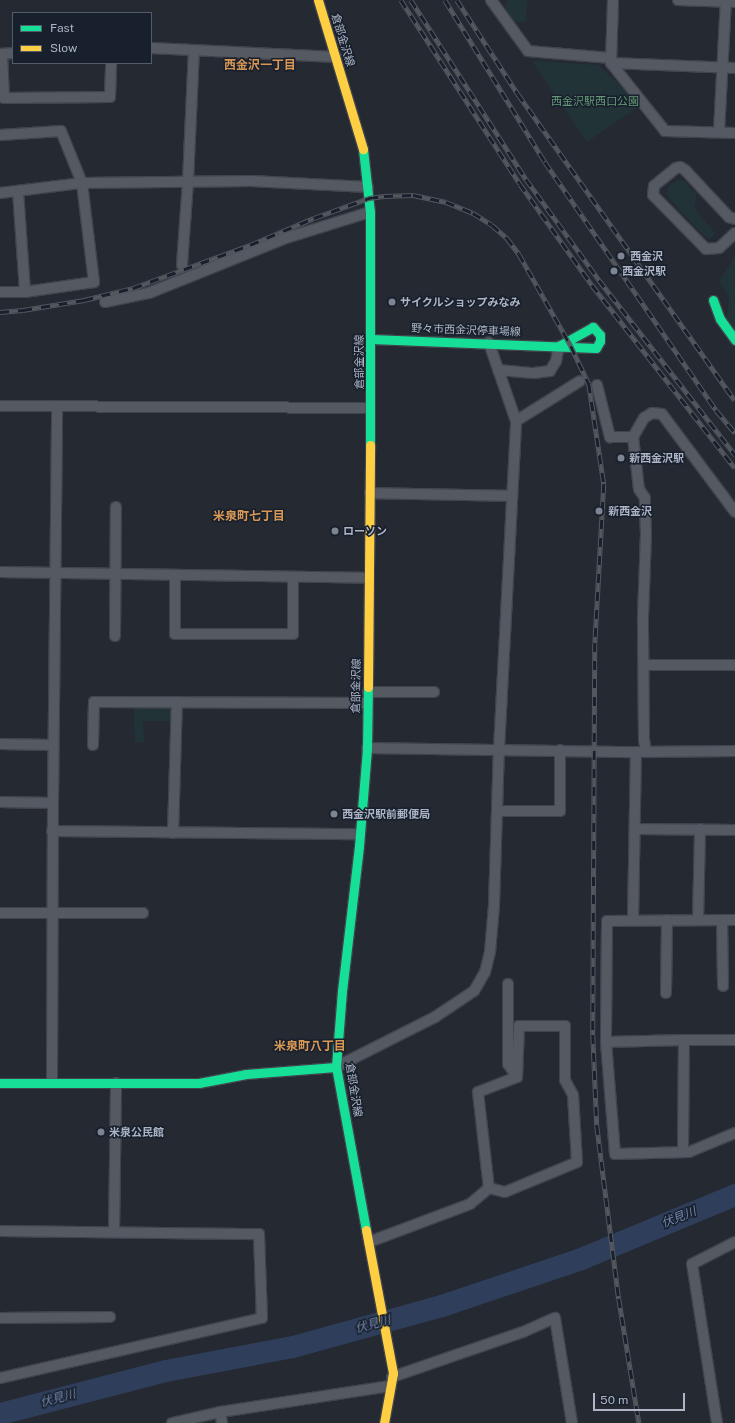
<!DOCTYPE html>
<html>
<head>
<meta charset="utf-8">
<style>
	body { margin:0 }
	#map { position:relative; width:735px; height:1423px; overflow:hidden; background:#252932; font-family:"Public Sans","Noto Sans JP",sans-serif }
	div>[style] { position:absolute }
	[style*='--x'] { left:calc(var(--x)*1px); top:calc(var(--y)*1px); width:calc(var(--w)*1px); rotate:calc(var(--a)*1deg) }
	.green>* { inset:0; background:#223338 }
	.river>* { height:22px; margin:-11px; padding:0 11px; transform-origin:11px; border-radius:11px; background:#2f3e5b }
	.roads { filter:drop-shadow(1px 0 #41444c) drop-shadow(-1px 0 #41444c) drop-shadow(0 1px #41444c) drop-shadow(0 -1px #41444c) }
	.street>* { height:10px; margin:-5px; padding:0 5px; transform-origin:5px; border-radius:5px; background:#545962 }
	.fast>* { height:9px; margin:-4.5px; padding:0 4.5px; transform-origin:4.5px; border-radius:4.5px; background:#16e098 }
	.slow>* { height:9px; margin:-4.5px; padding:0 4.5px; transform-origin:4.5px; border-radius:4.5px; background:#ffcf43 }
	.rail>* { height:4.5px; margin-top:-2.25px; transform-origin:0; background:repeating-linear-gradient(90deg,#18202d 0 9px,#53575e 0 18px); box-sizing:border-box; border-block:1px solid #53575e }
	.dots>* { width:11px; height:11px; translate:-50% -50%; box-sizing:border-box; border:2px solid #18202d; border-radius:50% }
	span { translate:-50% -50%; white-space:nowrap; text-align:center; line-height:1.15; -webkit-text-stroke:3px #18202d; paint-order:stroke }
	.street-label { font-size:11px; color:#adb5c6 }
	.park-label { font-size:11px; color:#639773 }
	.poi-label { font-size:11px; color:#adb5c6; font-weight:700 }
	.left { translate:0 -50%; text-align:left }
	.neighbourhood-label { font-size:12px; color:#d89755; font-weight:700 }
	.water-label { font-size:12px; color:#7489b0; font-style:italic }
	.legend { position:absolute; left:12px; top:12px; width:140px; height:52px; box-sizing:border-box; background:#18202d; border:1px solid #545c6a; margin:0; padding:5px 7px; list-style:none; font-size:12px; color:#adb5c6 }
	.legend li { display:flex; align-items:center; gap:8px; height:20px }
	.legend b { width:20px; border:1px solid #545c6a }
	.scale { position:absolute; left:593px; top:1393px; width:92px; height:18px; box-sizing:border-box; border:2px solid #adb5c6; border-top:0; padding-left:5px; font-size:12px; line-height:14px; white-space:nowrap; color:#adb5c6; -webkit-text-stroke:3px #18202d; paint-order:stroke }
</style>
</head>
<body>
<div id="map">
	<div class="green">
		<div style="clip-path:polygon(507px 0,527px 0,526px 22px,515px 22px,505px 10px)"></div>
		<div style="clip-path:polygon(532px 61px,598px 65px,641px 105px,587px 142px)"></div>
		<div style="clip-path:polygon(679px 180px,684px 181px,696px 194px,696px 200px,694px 208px,715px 233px,712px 238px,708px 238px,703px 235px,669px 198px,667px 194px,668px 188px,672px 183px)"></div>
		<div style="clip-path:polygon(735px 257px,735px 330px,727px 318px,729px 296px,719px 281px)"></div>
		<div style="clip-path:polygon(168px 707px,173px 711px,173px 721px,143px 721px,144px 742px,135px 742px,134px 708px)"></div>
	</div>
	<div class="river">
		<div style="--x:0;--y:1414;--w:171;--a:-14.5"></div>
		<div style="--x:166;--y:1371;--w:129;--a:-10.7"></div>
		<div style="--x:293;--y:1347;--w:155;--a:-15.4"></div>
		<div style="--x:442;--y:1306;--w:145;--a:-18.6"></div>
		<div style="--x:579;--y:1260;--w:169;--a:-22.6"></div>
	</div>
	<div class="roads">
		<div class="street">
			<div style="--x:491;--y:0;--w:63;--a:54"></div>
			<div style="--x:528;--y:51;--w:83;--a:4.8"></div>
			<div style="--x:613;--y:0;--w:63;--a:91.8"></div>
			<div style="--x:611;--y:63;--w:87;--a:51.5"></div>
			<div style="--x:665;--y:131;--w:70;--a:1.6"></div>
			<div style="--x:678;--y:0;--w:57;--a:2"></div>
			<div style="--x:151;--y:48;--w:185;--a:2.8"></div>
			<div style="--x:0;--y:54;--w:13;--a:-4"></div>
			<div style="--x:2;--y:54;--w:44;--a:87.4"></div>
			<div style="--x:4;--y:98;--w:106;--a:-0.5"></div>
			<div style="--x:110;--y:97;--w:34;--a:-88"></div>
			<div style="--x:611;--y:63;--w:124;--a:2.3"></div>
			<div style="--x:719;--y:132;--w:132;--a:-87"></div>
			<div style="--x:0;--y:135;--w:61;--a:-3.8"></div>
			<div style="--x:61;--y:131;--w:56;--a:68"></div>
			<div style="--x:82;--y:183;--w:100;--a:83.1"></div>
			<div style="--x:94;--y:282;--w:70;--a:171.8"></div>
			<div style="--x:25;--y:292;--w:25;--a:180"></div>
			<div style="--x:18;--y:191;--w:101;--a:86"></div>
			<div style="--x:0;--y:193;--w:83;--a:-7"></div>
			<div style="--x:82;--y:183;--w:169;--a:-0.7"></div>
			<div style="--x:251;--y:181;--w:117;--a:2.9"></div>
			<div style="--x:735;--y:219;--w:6;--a:-162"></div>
			<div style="--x:729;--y:217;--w:64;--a:-133.1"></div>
			<div style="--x:685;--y:170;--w:6;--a:-149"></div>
			<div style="--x:680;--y:167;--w:4;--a:166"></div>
			<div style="--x:676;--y:168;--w:28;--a:141"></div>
			<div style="--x:654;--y:186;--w:9;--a:96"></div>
			<div style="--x:653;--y:195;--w:76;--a:45.5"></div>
			<div style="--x:706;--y:249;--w:13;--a:-4"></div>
			<div style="--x:719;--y:248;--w:22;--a:-43"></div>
			<div style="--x:182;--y:265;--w:84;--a:-85.9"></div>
			<div style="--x:188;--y:181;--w:131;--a:-87.4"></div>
			<div style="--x:105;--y:302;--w:45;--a:-11.6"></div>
			<div style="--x:149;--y:293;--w:144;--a:-21.9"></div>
			<div style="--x:283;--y:239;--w:91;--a:-17.2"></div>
			<div style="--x:498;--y:370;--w:36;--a:5"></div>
			<div style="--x:534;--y:373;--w:16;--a:-7"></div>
			<div style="--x:550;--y:371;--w:12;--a:-59"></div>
			<div style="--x:556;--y:361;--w:15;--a:-79"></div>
			<div style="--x:597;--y:385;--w:54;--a:76"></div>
			<div style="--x:610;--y:437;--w:23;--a:0"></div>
			<div style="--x:0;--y:406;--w:370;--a:0.3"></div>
			<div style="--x:516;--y:421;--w:75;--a:-32"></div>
			<div style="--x:370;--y:493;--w:142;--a:1.2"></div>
			<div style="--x:0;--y:572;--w:369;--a:0.9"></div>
			<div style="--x:175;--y:575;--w:59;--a:90"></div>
			<div style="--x:175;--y:634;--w:118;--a:0"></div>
			<div style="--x:293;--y:634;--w:57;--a:-90"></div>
			<div style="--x:115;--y:636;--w:129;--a:-89.6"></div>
			<div style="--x:644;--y:665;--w:91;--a:0"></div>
			<div style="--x:368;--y:692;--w:66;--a:0"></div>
			<div style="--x:0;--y:744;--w:53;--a:1.1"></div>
			<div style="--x:93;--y:745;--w:43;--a:-88.7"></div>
			<div style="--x:94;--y:702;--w:273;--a:0.2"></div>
			<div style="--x:367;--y:748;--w:269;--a:0.9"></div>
			<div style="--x:636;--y:752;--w:99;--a:-0.6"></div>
			<div style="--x:646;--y:751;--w:11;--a:-100"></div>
			<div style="--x:644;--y:740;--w:124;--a:-90.5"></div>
			<div style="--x:643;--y:616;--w:82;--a:-87.9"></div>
			<div style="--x:646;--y:534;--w:36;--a:-92"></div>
			<div style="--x:645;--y:498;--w:11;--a:-124"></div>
			<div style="--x:639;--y:489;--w:52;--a:-96.6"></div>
			<div style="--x:633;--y:437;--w:22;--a:-60"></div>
			<div style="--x:644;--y:418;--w:9;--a:-32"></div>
			<div style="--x:652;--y:413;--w:10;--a:6"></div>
			<div style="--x:662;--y:414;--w:122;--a:53.3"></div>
			<div style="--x:0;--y:802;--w:53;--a:1.1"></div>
			<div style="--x:497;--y:811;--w:63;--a:0"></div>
			<div style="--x:560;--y:811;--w:61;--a:-90"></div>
			<div style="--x:635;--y:829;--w:100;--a:0.6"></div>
			<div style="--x:52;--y:831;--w:308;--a:0.6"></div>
			<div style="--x:173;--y:833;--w:131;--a:-88.3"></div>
			<div style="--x:0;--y:913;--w:143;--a:0"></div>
			<div style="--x:633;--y:920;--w:168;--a:-89"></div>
			<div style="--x:698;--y:920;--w:91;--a:-88.7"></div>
			<div style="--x:722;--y:920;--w:66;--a:89.1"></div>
			<div style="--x:735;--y:920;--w:128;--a:179.6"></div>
			<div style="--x:607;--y:921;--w:121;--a:90.5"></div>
			<div style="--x:606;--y:1042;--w:112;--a:85.4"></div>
			<div style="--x:615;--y:1154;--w:74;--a:-1.5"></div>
			<div style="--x:689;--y:1152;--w:50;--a:-22.4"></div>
			<div style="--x:508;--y:984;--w:80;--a:90"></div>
			<div style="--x:508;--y:1064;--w:16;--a:55"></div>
			<div style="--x:666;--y:993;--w:73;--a:-89.2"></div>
			<div style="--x:606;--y:1042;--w:78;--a:-1.5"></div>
			<div style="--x:336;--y:1067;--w:111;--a:-26.8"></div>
			<div style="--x:435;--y:1017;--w:47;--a:-33.7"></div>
			<div style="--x:474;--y:991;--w:22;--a:-60"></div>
			<div style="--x:485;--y:972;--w:21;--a:-76"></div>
			<div style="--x:490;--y:952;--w:47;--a:-85.1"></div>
			<div style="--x:494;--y:905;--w:156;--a:-88.2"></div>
			<div style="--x:499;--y:749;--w:328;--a:-87"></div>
			<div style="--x:516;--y:421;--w:83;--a:-109.1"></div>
			<div style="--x:52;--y:1083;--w:280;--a:-89.8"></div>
			<div style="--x:53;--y:803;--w:397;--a:-89.4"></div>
			<div style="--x:683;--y:1152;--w:112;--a:-89.5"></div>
			<div style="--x:684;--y:1040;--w:51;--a:0"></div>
			<div style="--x:0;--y:1231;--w:259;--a:0.7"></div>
			<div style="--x:259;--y:1234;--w:84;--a:88"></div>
			<div style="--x:262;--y:1318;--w:269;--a:167.1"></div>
			<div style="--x:114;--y:1232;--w:149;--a:-89.2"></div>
			<div style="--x:369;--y:1242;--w:108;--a:-20.6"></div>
			<div style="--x:470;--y:1204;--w:25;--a:-40"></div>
			<div style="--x:489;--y:1188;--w:16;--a:14"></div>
			<div style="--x:505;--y:1192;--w:78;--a:-22.6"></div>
			<div style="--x:577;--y:1162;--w:67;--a:-93.4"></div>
			<div style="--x:573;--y:1095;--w:17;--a:-118"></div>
			<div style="--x:565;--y:1080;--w:54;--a:-90"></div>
			<div style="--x:565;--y:1026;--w:46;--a:180"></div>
			<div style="--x:519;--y:1026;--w:51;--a:92.2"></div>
			<div style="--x:517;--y:1077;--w:42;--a:159"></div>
			<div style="--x:478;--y:1092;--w:97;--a:83.5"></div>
			<div style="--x:0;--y:1318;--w:110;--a:-0.5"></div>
			<div style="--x:392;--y:1377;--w:139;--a:-19"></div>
			<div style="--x:523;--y:1332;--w:35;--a:-24"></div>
			<div style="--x:555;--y:1318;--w:106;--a:80.8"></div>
			<div style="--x:172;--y:1423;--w:49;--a:-12.9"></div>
			<div style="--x:222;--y:1423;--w:11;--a:-100"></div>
			<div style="--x:220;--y:1412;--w:172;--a:-8.7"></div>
			<div style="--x:717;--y:1423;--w:161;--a:-98.9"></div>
			<div style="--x:692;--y:1264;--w:48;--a:-27.1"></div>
		</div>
		<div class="fast">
			<div style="--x:363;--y:149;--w:63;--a:83.7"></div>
			<div style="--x:370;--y:212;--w:233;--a:90"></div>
			<div style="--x:713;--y:300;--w:20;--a:70"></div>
			<div style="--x:720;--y:319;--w:26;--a:54"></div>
			<div style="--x:371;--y:339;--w:225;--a:2.3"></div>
			<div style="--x:596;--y:348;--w:8;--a:-60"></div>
			<div style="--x:600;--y:341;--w:6;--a:-90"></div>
			<div style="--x:600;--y:335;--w:11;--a:-131"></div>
			<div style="--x:593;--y:327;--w:39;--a:151"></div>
			<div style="--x:0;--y:1083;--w:199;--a:0"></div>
			<div style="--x:199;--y:1083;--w:48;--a:-10.8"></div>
			<div style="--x:246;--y:1074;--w:90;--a:-4.4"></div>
			<div style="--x:366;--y:1230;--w:166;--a:-100.4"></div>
			<div style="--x:336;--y:1067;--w:76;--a:-85.5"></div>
			<div style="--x:342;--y:991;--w:146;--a:-83.3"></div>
			<div style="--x:359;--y:846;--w:98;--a:-85.3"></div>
			<div style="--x:367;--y:748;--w:61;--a:-89.1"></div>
		</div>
		<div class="slow">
			<div style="--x:318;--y:0;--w:156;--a:73.2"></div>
			<div style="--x:368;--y:687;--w:242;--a:-89.5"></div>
			<div style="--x:366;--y:1230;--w:146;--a:79.3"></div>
			<div style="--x:393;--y:1373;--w:51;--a:100.2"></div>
		</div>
	</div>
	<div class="rail">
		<div style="--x:401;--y:0;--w:219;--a:57.1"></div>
		<div style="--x:520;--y:184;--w:124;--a:54.5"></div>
		<div style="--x:592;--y:285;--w:232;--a:52"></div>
		<div style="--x:411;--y:0;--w:213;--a:57.3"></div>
		<div style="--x:526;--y:179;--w:125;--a:54.1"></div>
		<div style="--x:599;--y:280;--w:222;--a:52.1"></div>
		<div style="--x:445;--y:0;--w:190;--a:58.3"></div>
		<div style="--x:545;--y:162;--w:301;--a:55.4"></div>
		<div style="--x:716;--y:410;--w:30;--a:50"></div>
		<div style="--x:457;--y:0;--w:112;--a:57"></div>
		<div style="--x:518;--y:94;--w:375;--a:54.7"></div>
		<div style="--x:0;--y:312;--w:23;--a:-5"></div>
		<div style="--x:23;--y:310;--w:62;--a:-9.3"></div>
		<div style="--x:84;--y:300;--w:50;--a:-13.8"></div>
		<div style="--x:133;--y:288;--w:125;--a:-20.2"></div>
		<div style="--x:250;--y:245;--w:69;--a:-22.9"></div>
		<div style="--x:314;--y:218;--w:59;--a:-20"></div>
		<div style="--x:369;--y:198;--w:15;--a:-8"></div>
		<div style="--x:384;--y:196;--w:29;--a:-2"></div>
		<div style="--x:413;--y:195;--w:34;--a:12"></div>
		<div style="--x:446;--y:202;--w:29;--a:22"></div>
		<div style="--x:473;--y:213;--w:22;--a:32"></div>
		<div style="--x:492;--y:225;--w:20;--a:41"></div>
		<div style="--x:507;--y:238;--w:20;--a:53"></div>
		<div style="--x:519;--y:254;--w:106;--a:60.5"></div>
		<div style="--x:571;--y:346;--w:42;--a:64.7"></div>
		<div style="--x:589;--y:384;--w:101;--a:81.5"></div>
		<div style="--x:604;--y:484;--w:159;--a:93.2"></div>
		<div style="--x:595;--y:643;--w:392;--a:90.3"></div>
		<div style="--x:593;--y:1035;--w:91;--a:87.5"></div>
		<div style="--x:597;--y:1126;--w:174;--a:82.8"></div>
		<div style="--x:619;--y:1299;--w:126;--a:80.8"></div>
	</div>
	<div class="dots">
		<div style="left:621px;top:256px;background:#7d8492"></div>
		<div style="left:614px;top:271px;background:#7d8492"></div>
		<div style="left:392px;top:302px;background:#7d8492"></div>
		<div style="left:621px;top:458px;background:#7d8492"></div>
		<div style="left:599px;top:511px;background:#7d8492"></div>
		<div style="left:335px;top:531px;background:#7d8492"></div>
		<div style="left:334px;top:814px;background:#7d8492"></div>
		<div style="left:101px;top:1132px;background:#7d8492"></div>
	</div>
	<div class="street-label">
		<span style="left:343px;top:40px;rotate:73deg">倉部金沢線</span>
		<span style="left:466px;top:330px;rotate:2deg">野々市西金沢停車場線</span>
		<span style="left:359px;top:362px;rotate:-90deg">倉部金沢線</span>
		<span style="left:356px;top:686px;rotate:-89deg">倉部金沢線</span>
		<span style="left:354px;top:1090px;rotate:81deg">倉部金沢線</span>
	</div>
	<div class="park-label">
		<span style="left:595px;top:101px">西金沢駅西口公園</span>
	</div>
	<div class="poi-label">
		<span class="left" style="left:630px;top:256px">西金沢</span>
		<span class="left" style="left:622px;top:271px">西金沢駅</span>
		<span class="left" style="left:400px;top:302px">サイクルショップみなみ</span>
		<span class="left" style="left:629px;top:458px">新西金沢駅</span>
		<span class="left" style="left:608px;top:511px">新西金沢</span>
		<span class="left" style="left:343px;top:531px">ローソン</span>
		<span class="left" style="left:342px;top:814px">西金沢駅前郵便局</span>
		<span class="left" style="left:109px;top:1132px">米泉公民館</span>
	</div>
	<div class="neighbourhood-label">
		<span style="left:260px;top:66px">西金沢一丁目</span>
		<span style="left:249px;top:517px">米泉町七丁目</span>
		<span style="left:310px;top:1047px">米泉町八丁目</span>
	</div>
	<div class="water-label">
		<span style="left:679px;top:1218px;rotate:-22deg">伏見川</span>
		<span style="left:373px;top:1325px;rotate:-15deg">伏見川</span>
		<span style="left:58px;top:1399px;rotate:-15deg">伏見川</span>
	</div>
	<ul class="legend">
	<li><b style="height:5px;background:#16e098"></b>Fast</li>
	<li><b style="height:5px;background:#ffcf43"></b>Slow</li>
	</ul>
	<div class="scale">50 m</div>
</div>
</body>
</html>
